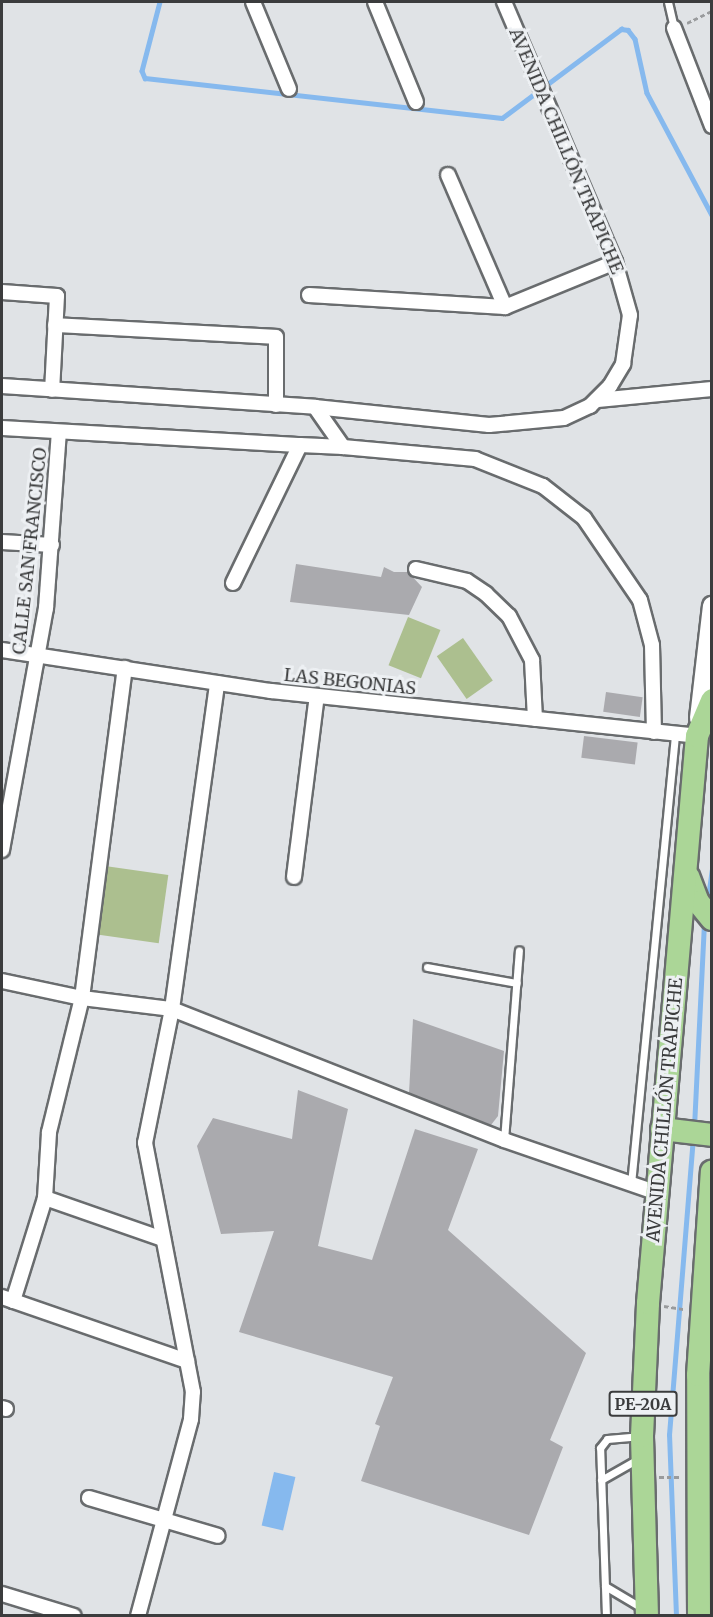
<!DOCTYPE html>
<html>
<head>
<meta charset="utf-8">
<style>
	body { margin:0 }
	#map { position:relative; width:713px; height:1617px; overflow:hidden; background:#e0e3e6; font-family:Merriweather,serif }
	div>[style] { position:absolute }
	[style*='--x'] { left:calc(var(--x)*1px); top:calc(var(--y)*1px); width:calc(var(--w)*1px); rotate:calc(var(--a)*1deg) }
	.green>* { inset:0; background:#acbf8f; transform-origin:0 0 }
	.water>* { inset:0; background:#86b9ee; transform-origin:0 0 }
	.stream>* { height:4.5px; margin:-2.25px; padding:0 2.25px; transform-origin:2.25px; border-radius:2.25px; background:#86b9ee }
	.building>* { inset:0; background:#aaaaae; transform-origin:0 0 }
	.path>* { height:3px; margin-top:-1.5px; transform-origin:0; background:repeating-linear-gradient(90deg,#999b9d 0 4.5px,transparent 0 7.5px) }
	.roads { filter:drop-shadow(2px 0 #696c6e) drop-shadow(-2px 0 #696c6e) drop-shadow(0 2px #696c6e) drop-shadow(0 -2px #696c6e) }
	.service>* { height:7px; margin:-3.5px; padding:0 3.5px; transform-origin:3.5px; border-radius:3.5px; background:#fff }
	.minor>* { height:14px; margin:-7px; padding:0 7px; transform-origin:7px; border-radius:7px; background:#fff }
	.tertiary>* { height:18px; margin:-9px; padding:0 9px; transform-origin:9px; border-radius:9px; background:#fff }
	.primary>* { height:22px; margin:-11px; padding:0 11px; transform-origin:11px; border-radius:11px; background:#abd697 }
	span { translate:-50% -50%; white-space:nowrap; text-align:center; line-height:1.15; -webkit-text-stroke:6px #edf0f3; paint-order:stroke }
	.shield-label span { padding:2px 4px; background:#edf0f3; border:2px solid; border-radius:4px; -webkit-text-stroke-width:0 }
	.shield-label { font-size:16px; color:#3b3c3d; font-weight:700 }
	.street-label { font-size:18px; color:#3b3c3d }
	.frame { position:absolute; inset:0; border:3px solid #3b3c3d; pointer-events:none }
</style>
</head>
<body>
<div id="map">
	<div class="green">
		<div style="left:408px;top:617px;width:35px;height:52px;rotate:22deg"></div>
		<div style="left:463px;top:638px;width:52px;height:32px;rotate:55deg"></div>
		<div style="left:98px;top:865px;width:71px;height:69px;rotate:8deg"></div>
	</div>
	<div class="water">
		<div style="left:274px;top:1472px;width:22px;height:55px;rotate:13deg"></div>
	</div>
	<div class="stream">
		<div style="--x:160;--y:2;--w:71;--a:104.6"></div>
		<div style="--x:142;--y:71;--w:8;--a:67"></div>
		<div style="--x:145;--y:78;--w:359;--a:6.4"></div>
		<div style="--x:502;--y:118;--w:149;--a:-36.8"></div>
		<div style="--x:621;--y:29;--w:7;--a:8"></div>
		<div style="--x:628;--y:30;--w:11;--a:52"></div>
		<div style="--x:635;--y:39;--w:55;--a:77.5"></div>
		<div style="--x:647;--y:93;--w:138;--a:62"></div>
		<div style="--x:708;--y:897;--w:27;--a:-82"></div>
		<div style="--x:694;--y:1127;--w:203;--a:-87.2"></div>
		<div style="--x:676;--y:1616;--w:181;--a:-92.2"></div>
		<div style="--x:669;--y:1435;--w:297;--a:-85.4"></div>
	</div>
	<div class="building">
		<div style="clip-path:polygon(296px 564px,381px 577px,384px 567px,394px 572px,408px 572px,422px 587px,409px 615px,290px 602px)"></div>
		<div style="left:606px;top:692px;width:37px;height:20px;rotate:8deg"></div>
		<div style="left:584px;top:736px;width:54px;height:22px;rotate:7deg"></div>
		<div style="clip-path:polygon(413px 1019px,504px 1051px,498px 1116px,491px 1125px,409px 1093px)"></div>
		<div style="clip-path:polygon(298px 1090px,348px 1109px,318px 1246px,372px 1260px,415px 1129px,478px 1149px,448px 1230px,586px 1353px,550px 1440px,563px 1447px,529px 1535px,361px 1481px,380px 1426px,375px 1424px,393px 1377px,239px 1332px,274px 1231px,221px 1234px,197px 1146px,213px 1118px,292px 1139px)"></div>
	</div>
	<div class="path">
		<div style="--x:687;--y:23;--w:28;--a:-26"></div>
		<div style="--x:664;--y:1306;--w:20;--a:9"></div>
		<div style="--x:659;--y:1477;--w:21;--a:0"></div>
	</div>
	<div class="roads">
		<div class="service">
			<div style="--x:668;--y:2;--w:27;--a:77"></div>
			<div style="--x:427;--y:967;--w:91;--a:10.1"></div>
			<div style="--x:504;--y:1140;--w:190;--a:-85.5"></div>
			<div style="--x:631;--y:1184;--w:452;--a:-84.4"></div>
			<div style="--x:601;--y:1480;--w:43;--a:-29.6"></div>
			<div style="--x:605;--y:1586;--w:43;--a:30.7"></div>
			<div style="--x:606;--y:1616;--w:168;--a:-92"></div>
			<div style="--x:600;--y:1448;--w:11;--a:-52"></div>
			<div style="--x:607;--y:1439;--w:32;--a:-5"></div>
		</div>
		<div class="minor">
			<div style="--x:253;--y:2;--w:94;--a:67.5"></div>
			<div style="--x:375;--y:2;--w:108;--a:67.7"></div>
			<div style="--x:674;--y:28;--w:105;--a:68.8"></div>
			<div style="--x:448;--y:175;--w:144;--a:66.6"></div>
			<div style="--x:2;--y:292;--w:55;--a:4.2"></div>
			<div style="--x:57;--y:296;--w:94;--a:93"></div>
			<div style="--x:309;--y:295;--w:196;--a:3.5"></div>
			<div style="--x:505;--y:307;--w:119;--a:-22.2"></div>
			<div style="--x:55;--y:325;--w:221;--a:3.1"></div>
			<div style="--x:276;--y:337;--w:68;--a:90"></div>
			<div style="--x:2;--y:386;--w:314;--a:3.8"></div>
			<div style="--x:315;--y:407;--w:175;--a:5.9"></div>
			<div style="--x:489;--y:425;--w:75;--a:-5.3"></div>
			<div style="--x:564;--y:418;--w:29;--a:-25"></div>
			<div style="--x:590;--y:406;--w:28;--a:-45"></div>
			<div style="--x:610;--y:386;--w:26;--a:-59"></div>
			<div style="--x:623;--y:364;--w:49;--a:-81.9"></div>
			<div style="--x:630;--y:315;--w:55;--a:-105.8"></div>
			<div style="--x:615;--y:262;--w:283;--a:-113.1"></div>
			<div style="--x:597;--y:400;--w:116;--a:-5.5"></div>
			<div style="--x:315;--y:407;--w:49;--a:55"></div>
			<div style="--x:343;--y:447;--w:133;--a:5.2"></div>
			<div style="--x:475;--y:459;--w:73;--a:21.7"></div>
			<div style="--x:543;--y:486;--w:52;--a:38"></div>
			<div style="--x:584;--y:518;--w:99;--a:55.7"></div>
			<div style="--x:640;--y:600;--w:47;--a:75.1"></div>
			<div style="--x:652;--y:645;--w:87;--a:88.7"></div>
			<div style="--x:2;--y:428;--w:298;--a:3.3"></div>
			<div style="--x:2;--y:542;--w:50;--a:3.4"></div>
			<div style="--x:416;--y:569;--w:52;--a:13.2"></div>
			<div style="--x:467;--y:581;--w:23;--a:34"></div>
			<div style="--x:486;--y:594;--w:32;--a:44"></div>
			<div style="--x:509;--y:616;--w:50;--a:62.4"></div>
			<div style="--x:532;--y:660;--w:59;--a:87.1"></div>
			<div style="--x:233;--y:583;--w:153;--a:-64.1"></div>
			<div style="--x:300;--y:445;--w:43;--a:2.7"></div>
			<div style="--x:2;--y:650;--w:272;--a:8.7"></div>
			<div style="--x:271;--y:691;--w:428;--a:6"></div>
			<div style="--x:2;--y:850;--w:246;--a:-79.7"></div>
			<div style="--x:46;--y:608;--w:175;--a:-85.8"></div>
			<div style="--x:294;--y:877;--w:182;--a:-82.8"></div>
			<div style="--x:2;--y:981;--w:82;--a:12"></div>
			<div style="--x:82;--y:998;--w:91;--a:7"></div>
			<div style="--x:172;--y:1009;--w:357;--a:21.5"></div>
			<div style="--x:504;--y:1140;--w:163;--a:19"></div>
			<div style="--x:45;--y:1198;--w:125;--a:19.2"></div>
			<div style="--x:2;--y:1297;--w:196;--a:19.1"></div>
			<div style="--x:13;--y:1301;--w:108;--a:-72.7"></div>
			<div style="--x:45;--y:1198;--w:66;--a:-86.5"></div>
			<div style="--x:49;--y:1132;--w:138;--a:-76.2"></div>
			<div style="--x:82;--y:998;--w:333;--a:-82.6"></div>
			<div style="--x:2;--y:1408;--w:4;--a:14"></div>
			<div style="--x:89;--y:1498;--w:134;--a:16.4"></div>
			<div style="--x:2;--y:1594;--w:75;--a:17"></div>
			<div style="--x:138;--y:1616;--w:204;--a:-74.9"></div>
			<div style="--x:191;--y:1419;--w:27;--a:-86"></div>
			<div style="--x:193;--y:1392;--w:254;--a:-100.9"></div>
			<div style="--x:145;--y:1143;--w:137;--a:-78.6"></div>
			<div style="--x:172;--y:1009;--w:329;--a:-82.1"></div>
		</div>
		<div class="tertiary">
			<div style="--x:699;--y:718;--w:113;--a:-83.4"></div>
		</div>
		<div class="primary">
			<div style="--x:688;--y:876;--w:28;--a:69"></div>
			<div style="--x:698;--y:902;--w:22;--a:51"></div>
			<div style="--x:662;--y:1129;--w:50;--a:6.8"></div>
			<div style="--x:647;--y:1616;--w:180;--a:-91.6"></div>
			<div style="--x:642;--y:1436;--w:133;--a:-87.4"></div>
			<div style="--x:648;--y:1303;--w:569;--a:-85.06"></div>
			<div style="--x:697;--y:736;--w:39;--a:-67"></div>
			<div style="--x:699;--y:1616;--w:241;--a:-90.2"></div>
			<div style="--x:698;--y:1375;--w:204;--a:-86.1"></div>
		</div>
	</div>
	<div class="shield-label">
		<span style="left:643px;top:1404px">PE-20A</span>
	</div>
	<div class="street-label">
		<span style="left:566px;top:151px;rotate:67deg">AVENIDA CHILLÓN TRAPICHE</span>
		<span style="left:30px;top:551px;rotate:-84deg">CALLE SAN FRANCISCO</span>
		<span style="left:350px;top:682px;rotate:6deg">LAS BEGONIAS</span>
		<span style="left:665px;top:1110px;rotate:-85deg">AVENIDA CHILLÓN TRAPICHE</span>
	</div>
	<div class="frame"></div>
</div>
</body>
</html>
